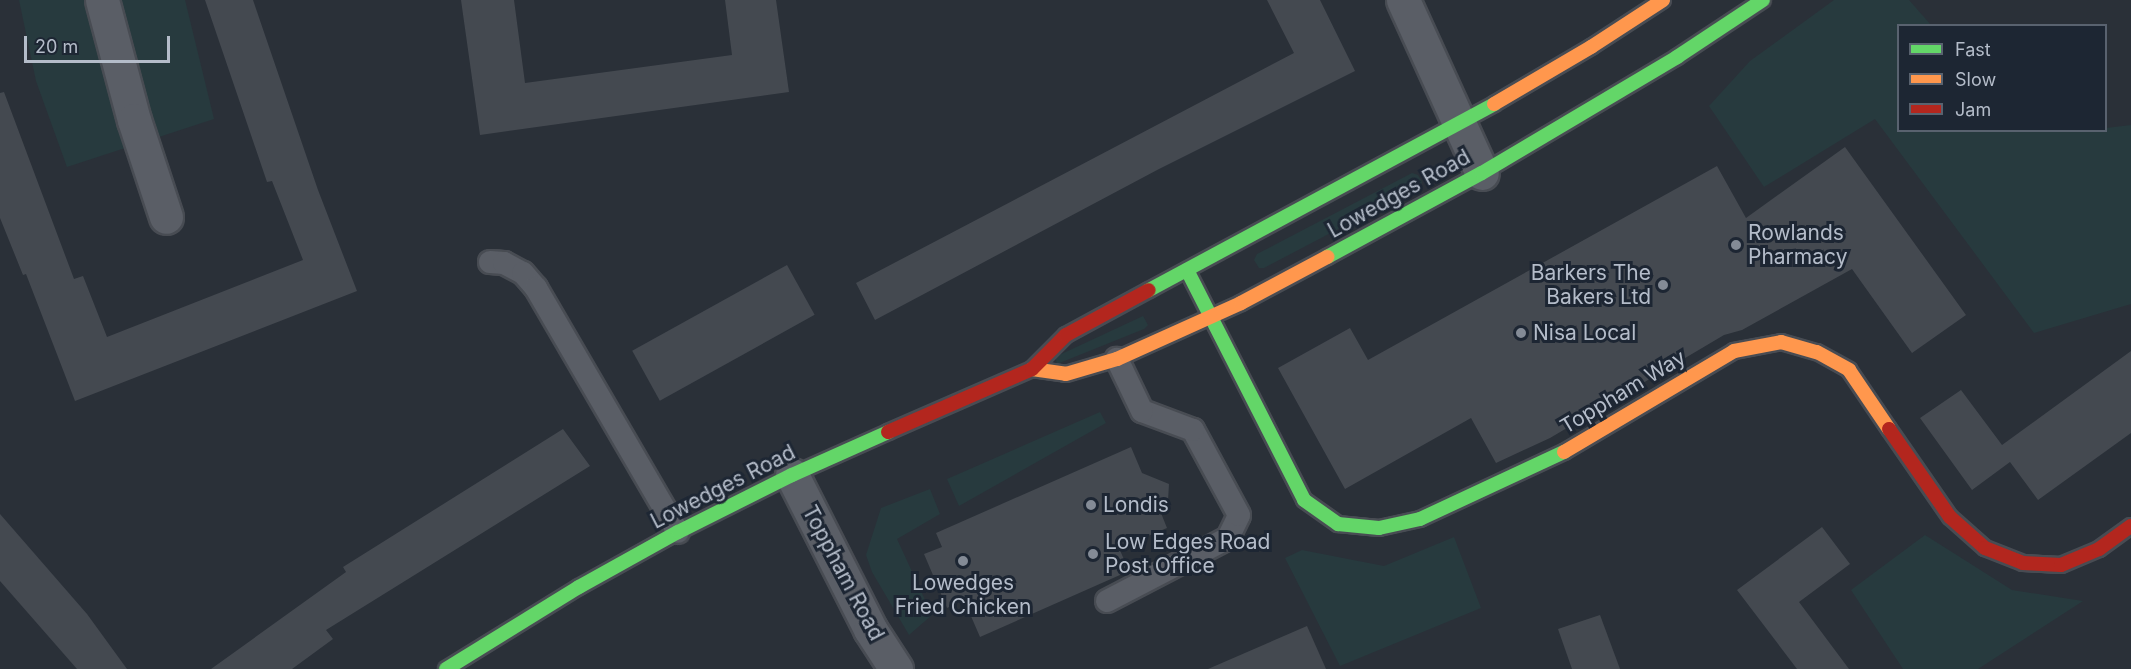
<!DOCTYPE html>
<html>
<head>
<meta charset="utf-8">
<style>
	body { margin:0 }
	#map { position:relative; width:2131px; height:669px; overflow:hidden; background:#2a3038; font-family:Inter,sans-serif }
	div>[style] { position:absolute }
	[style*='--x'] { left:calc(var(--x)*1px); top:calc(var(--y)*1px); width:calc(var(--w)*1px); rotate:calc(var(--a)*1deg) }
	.green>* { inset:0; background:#273a3e }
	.building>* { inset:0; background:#444950; transform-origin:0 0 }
	.roads { filter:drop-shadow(2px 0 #484c53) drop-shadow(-2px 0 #484c53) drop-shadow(0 2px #484c53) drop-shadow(0 -2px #484c53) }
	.lane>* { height:22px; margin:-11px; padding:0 11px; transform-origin:11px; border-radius:11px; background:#5a5e66 }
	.street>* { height:33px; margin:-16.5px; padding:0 16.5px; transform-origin:16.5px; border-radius:16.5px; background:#5a5e66 }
	.fast>* { height:14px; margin:-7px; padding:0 7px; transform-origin:7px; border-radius:7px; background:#63d668 }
	.slow>* { height:14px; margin:-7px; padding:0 7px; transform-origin:7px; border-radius:7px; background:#ff974d }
	.jam>* { height:14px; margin:-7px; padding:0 7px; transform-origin:7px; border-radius:7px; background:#b3261e }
	.dots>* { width:16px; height:16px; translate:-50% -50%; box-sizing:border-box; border:3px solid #1d2633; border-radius:50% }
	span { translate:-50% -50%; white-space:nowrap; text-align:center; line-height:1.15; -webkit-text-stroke:6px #1d2633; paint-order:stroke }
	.street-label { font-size:21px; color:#b4bcc9 }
	.poi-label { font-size:21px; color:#b4bcc9 }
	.left { translate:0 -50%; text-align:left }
	.right { translate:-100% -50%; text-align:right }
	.legend { position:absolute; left:1897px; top:24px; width:210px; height:108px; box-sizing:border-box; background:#1d2633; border:2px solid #59626f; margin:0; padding:8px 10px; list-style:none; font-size:18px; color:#b4bcc9 }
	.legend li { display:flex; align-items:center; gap:12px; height:30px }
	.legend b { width:30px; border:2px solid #59626f }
	.scale { position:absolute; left:24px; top:36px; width:146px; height:27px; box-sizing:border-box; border:3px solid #b4bcc9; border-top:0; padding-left:8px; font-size:18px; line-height:21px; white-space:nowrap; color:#b4bcc9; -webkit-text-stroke:4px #1d2633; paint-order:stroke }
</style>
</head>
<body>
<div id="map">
	<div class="green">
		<div style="clip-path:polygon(19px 0,185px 0,214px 119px,67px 167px,36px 81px)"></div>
		<div style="clip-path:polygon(1834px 0,1909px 0,1931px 25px,1898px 26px,1898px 130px,2065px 132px,2106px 130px,2106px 128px,2131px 125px,2131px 304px,2034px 333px,1875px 119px,1764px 187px,1709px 106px,1750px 61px)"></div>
		<div style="clip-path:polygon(1412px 173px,1418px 175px,1422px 182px,1420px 186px,1264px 268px,1259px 268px,1254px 260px,1257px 254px)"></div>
		<div style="clip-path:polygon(1143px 316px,1148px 325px,1144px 329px,1057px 364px,1055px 357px)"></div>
		<div style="clip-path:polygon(1100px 412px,1106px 423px,959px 506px,947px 479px)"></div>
		<div style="clip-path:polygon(930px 489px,940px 514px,897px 539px,932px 615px,909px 635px,872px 572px,866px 555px,881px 508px)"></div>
		<div style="clip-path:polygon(1925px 535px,2012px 590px,2083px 601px,1978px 669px,1903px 669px,1851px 590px)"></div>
		<div style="clip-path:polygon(1454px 537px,1481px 608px,1340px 666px,1285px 558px,1302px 550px,1384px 566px)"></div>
	</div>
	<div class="building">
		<div style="clip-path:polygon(205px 0,253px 0,318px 190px,357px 291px,75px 401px,26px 274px,23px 275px,0 218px,0 93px,4px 92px,74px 279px,83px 276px,107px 337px,303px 260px,272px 181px,267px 182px)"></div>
		<div style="clip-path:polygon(461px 0,514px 0,525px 83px,732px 55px,725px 0,776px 0,789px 92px,480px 135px)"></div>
		<div style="clip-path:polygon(1267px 0,1320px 0,1355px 71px,1159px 169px,875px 320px,856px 283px,1294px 53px)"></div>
		<div style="clip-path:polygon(1845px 147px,1966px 315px,1912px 353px,1852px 269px,1742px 330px,1724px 335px,1550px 438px,1496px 463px,1471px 418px,1345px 489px,1278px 368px,1350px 328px,1368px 360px,1717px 166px,1746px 218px)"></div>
		<div style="left:787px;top:265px;width:57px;height:177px;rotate:61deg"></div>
		<div style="clip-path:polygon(2131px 351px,2131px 433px,2038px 500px,2010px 462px,1972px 490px,1920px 418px,1961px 390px,2002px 445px)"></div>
		<div style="clip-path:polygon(563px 429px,590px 466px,326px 630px,333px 639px,292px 669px,211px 669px,346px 572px,343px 567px)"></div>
		<div style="clip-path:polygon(1131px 447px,1142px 473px,1169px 484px,1168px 501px,1161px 513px,1167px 528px,1119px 548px,1129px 571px,980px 637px,964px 600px,947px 608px,924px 554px,942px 547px,936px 533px)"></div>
		<div style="clip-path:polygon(0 514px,87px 614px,127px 669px,77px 669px,0 581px)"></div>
		<div style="clip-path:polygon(1822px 527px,1850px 564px,1799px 602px,1849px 669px,1797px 669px,1737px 590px)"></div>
		<div style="clip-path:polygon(1600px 615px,1620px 669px,1572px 669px,1558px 629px)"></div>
		<div style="clip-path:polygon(1307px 626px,1326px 669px,1208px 669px)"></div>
	</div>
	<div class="roads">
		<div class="lane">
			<div style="--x:490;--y:262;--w:14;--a:4"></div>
			<div style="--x:504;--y:263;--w:21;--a:28"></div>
			<div style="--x:523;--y:273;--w:20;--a:49"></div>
			<div style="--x:536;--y:288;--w:282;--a:59.8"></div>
			<div style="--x:1107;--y:601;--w:136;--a:-27.5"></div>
			<div style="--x:1228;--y:538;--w:25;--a:-64"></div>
			<div style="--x:1239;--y:515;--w:97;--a:-118.4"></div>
			<div style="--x:1193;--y:430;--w:54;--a:-159.6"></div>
			<div style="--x:1142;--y:411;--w:58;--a:-115.7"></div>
		</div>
		<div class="street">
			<div style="--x:102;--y:0;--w:124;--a:75.1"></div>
			<div style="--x:134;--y:120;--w:102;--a:71.7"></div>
			<div style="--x:1403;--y:0;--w:190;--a:65.5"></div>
			<div style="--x:792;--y:475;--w:173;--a:63.1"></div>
			<div style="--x:870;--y:629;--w:48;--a:57"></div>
		</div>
		<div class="fast">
			<div style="--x:1327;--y:257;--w:176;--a:-28.5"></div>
			<div style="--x:1482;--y:173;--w:227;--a:-30.7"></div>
			<div style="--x:1677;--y:57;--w:103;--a:-33.5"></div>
			<div style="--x:1187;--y:270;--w:258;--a:63"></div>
			<div style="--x:1304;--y:500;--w:42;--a:35.2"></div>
			<div style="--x:1338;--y:524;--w:41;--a:5.6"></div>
			<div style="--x:1379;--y:528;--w:42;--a:-12.4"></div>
			<div style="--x:1420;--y:519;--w:159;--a:-25"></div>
			<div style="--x:1149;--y:290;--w:392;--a:-28.3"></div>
			<div style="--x:446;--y:669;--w:156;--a:-31.7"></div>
			<div style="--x:579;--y:587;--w:113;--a:-29.1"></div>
			<div style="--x:678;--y:532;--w:127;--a:-26.6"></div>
			<div style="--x:792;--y:475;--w:105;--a:-24.1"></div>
		</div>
		<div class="slow">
			<div style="--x:1494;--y:104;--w:113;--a:-30.4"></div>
			<div style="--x:1591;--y:47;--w:86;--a:-33.1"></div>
			<div style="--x:1032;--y:369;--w:34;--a:8"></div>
			<div style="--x:1066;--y:374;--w:53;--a:-16.4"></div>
			<div style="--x:1117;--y:359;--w:136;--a:-24.3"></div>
			<div style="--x:1241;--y:303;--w:98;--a:-28.1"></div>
			<div style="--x:1564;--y:452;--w:198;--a:-30.7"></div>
			<div style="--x:1734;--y:351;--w:48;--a:-10.8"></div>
			<div style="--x:1781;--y:342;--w:37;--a:16"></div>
			<div style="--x:1817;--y:352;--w:37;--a:29"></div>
			<div style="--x:1849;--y:370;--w:71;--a:55.9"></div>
		</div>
		<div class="jam">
			<div style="--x:1889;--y:429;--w:107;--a:55.3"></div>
			<div style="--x:1950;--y:517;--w:47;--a:41.5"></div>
			<div style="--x:1985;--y:548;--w:41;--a:21.5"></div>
			<div style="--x:2023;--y:563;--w:38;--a:3"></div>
			<div style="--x:2061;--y:565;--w:41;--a:-22.8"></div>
			<div style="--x:2099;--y:549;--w:39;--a:-36"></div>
			<div style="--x:888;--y:432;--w:157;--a:-23.6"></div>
			<div style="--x:1032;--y:369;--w:48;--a:-45"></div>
			<div style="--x:1066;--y:335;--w:94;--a:-28.5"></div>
		</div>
	</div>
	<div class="dots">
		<div style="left:1736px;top:245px;background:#848b96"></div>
		<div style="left:1663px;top:285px;background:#848b96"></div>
		<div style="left:1521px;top:333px;background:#848b96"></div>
		<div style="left:1091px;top:505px;background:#848b96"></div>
		<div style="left:1093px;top:554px;background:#848b96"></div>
		<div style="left:963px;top:561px;background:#848b96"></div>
	</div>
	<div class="street-label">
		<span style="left:1399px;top:194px;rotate:-29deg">Lowedges Road</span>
		<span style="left:1623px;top:392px;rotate:-31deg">Toppham Way</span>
		<span style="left:723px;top:487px;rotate:-27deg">Lowedges Road</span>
		<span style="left:843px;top:573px;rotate:62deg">Toppham Road</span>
	</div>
	<div class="poi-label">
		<span class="left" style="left:1748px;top:245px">Rowlands<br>Pharmacy</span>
		<span class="right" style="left:1651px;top:285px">Barkers The<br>Bakers Ltd</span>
		<span class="left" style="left:1533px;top:333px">Nisa Local</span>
		<span class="left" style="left:1103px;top:505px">Londis</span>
		<span class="left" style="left:1105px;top:554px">Low Edges Road<br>Post Office</span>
		<span style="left:963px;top:595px">Lowedges<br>Fried Chicken</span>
	</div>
	<ul class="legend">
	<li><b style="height:8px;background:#63d668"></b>Fast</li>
	<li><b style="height:8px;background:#ff974d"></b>Slow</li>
	<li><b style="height:8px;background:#b3261e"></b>Jam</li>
	</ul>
	<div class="scale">20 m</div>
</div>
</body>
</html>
